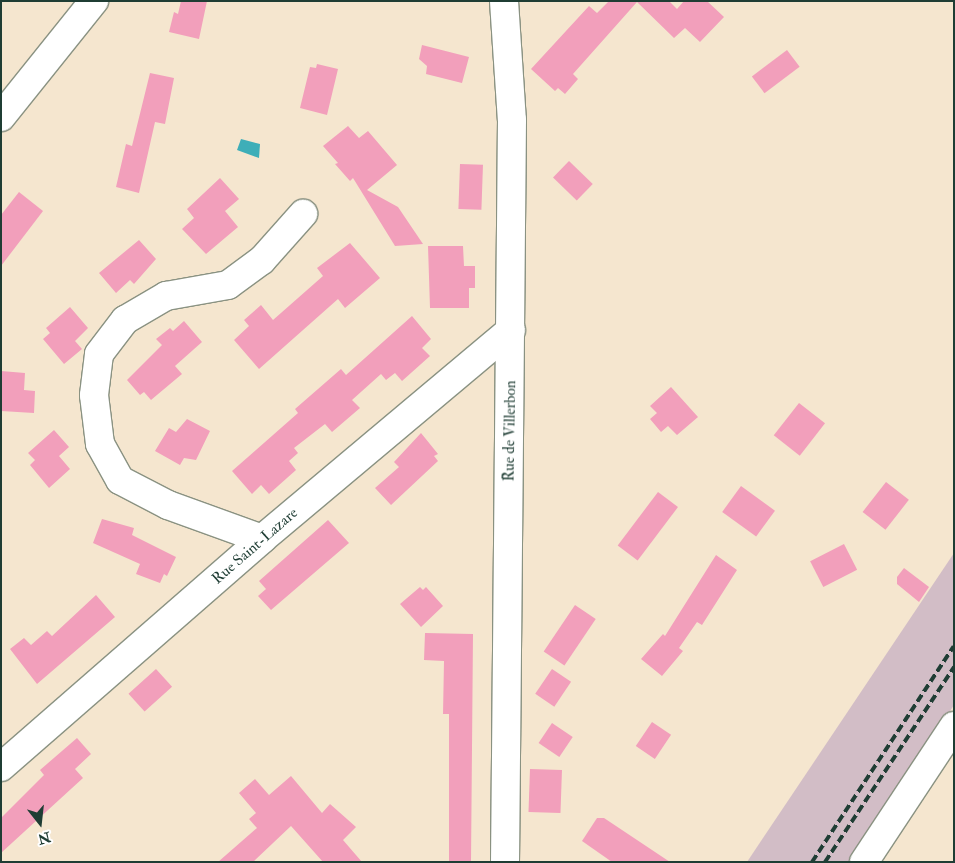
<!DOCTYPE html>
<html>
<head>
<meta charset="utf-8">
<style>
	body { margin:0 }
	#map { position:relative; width:955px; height:863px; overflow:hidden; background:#f5e6cf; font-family:"IM FELL Double Pica",serif }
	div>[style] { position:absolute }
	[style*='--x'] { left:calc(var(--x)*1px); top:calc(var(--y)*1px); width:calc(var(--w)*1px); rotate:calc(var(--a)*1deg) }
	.industrial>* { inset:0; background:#d2bdc6 }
	.water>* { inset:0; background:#3eaeb8 }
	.building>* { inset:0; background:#f29fbb; transform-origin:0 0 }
	.roads { filter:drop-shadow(1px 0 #8a9282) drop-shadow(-1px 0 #8a9282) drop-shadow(0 1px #8a9282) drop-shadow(0 -1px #8a9282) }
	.minor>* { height:28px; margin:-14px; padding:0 14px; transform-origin:14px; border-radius:14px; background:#fff }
	.rail>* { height:4px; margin-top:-2px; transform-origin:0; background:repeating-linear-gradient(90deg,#1f3d34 0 8px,transparent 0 12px) }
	span { translate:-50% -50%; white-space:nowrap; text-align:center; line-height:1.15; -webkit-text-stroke:4px #fff; paint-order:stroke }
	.street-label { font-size:15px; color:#1f3d34 }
	.frame { position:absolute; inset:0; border:2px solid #1f3d34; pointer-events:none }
	.north { position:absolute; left:15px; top:798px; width:50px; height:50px; -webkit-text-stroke:4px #fff; paint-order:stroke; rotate:164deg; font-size:14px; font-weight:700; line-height:20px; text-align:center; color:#1f3d34 }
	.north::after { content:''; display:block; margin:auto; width:18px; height:22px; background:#1f3d34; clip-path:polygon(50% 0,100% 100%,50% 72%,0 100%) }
</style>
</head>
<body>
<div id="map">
	<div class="industrial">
		<div style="clip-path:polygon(954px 553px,954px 705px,852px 862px,747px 862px)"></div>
	</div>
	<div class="water">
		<div style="clip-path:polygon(241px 139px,260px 144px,259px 158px,237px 150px)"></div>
	</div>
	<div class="building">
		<div style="clip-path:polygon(181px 1px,207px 1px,199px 39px,169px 32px,174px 12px,178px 14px)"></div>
		<div style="clip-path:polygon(609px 1px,669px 1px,677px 9px,684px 1px,707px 1px,724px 17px,700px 42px,685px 28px,674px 38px,637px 2px,573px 74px,578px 79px,565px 94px,558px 88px,555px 91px,531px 69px,589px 6px,597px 13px)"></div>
		<div style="clip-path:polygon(422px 45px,469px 57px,462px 83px,426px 74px,427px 66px,419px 59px)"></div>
		<div style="left:787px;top:50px;width:21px;height:44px;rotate:53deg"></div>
		<div style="clip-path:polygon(317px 64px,338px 69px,327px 115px,300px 108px,310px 67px,316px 68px)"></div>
		<div style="clip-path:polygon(150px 73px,174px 78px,165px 124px,155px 122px,139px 193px,116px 187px,126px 144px,132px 146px)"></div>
		<div style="clip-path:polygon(348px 126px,359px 138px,368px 131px,397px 165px,367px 190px,398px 207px,423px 244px,395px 246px,353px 178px,350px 181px,335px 164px,338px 163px,323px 146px)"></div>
		<div style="left:569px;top:161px;width:33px;height:23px;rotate:44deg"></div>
		<div style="left:460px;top:164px;width:23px;height:45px;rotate:2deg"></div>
		<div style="clip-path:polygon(220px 178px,239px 199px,225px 211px,238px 227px,206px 254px,182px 229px,194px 218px,187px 209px)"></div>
		<div style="clip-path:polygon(19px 192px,43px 211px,1px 266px,1px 215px)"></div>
		<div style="clip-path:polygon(139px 240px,156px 259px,134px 284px,130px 280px,116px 293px,99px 273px)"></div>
		<div style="clip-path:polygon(350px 243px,380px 278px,345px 308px,338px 299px,259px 369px,234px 340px,249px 326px,244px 320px,261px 305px,273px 320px,323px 276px,317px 268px)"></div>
		<div style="clip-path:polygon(428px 246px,463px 246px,464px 266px,475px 266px,475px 288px,469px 288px,469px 308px,430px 308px)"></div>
		<div style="clip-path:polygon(70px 307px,88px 328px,75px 341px,82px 349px,64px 364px,43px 339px,50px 333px,46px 328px)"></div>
		<div style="clip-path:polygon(412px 316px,431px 339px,422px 348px,430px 356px,402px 381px,395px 373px,386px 380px,381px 374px,352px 400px,360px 408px,332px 432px,325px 424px,294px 448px,298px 453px,289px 461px,296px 470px,269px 494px,261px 485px,252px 494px,232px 471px,298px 413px,295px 409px,341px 369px,346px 375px)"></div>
		<div style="clip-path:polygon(184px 321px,202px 342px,175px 366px,182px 374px,151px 400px,144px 392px,140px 395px,127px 380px,162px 345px,156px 339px,170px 328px,173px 331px)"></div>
		<div style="clip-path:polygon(1px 371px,25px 373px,24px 390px,35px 391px,34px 413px,1px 411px)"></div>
		<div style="clip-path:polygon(671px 387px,698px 417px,677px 435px,668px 426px,661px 432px,650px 419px,657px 413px,650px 406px)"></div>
		<div style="left:799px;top:403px;width:33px;height:41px;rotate:38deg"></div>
		<div style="clip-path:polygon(187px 419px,210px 431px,196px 460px,184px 458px,180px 465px,155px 451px,169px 428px,176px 432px)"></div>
		<div style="clip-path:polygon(54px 430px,69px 447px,59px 456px,70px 469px,49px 488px,30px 465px,35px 460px,28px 453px)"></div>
		<div style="clip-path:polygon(421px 433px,438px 454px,434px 456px,438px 461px,391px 505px,375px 488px,399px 467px,394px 462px)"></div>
		<div style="left:886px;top:482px;width:29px;height:38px;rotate:38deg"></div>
		<div style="left:741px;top:486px;width:42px;height:32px;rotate:36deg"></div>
		<div style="left:658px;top:492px;width:25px;height:67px;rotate:37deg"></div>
		<div style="clip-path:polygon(102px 519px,134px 528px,132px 535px,176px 557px,167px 576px,164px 574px,160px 583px,136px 574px,140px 564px,93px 543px)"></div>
		<div style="clip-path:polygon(328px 520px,349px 543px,271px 610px,258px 596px,266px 589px,259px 581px)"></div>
		<div style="left:844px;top:544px;width:29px;height:38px;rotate:63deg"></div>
		<div style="clip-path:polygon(716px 555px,737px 570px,702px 625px,697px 622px,679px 648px,683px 651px,662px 676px,641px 659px,663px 634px,665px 636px)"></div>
		<div style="clip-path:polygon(904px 568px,929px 587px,919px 602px,897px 584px,897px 577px)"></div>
		<div style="clip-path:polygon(420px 587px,423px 590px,426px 587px,443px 606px,421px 627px,400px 604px)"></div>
		<div style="clip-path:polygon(96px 595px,115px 617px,37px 684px,10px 649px,24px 638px,31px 645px,47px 631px,52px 636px)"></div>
		<div style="left:575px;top:605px;width:25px;height:56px;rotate:34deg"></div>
		<div style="clip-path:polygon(425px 633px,473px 634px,471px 862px,449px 862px,449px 714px,443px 714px,444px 661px,424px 660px)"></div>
		<div style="left:156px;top:669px;width:24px;height:37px;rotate:48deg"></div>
		<div style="left:552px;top:669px;width:23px;height:30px;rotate:34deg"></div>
		<div style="left:652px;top:722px;width:23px;height:29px;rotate:34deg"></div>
		<div style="left:552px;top:723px;width:25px;height:24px;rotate:34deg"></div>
		<div style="clip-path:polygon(77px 738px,91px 754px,75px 769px,83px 778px,1px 853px,1px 818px,44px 775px,40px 770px)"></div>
		<div style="left:530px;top:769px;width:32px;height:43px;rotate:2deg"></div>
		<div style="clip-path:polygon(291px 776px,322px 813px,330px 804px,356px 827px,343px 840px,362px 862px,323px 862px,291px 826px,253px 862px,218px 862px,257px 828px,249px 819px,256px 813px,239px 793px,255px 779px,269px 795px)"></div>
		<div style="clip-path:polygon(597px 818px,604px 818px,670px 862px,612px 862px,582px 841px)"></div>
	</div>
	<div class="roads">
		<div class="minor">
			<div style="--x:504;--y:1;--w:119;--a:86.2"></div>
			<div style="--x:512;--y:120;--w:742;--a:90.54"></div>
			<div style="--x:1;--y:117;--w:149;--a:-51.3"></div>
			<div style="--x:262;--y:539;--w:100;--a:-160.1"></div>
			<div style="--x:168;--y:505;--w:54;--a:-152.5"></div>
			<div style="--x:120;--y:480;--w:41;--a:-119.1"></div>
			<div style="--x:100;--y:444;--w:49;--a:-97"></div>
			<div style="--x:94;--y:395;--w:41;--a:-83"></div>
			<div style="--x:99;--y:354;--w:43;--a:-52.6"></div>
			<div style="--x:125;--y:320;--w:48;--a:-30.3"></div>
			<div style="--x:166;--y:296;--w:63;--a:-10.1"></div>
			<div style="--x:228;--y:285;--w:42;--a:-36.3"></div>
			<div style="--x:262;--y:260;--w:62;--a:-48.3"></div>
			<div style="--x:1;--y:767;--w:347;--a:-41.1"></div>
			<div style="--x:262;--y:539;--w:325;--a:-40"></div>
			<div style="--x:864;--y:862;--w:163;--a:-56.5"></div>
		</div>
	</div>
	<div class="rail">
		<div style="--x:812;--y:862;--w:258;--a:-56.7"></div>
		<div style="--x:825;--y:862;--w:234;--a:-56.5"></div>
	</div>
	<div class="street-label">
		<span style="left:510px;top:431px;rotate:-89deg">Rue de Villerbon</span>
		<span style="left:255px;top:546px;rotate:-41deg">Rue Saint-Lazare</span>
	</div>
	<div class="frame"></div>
	<div class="north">N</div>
</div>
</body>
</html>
